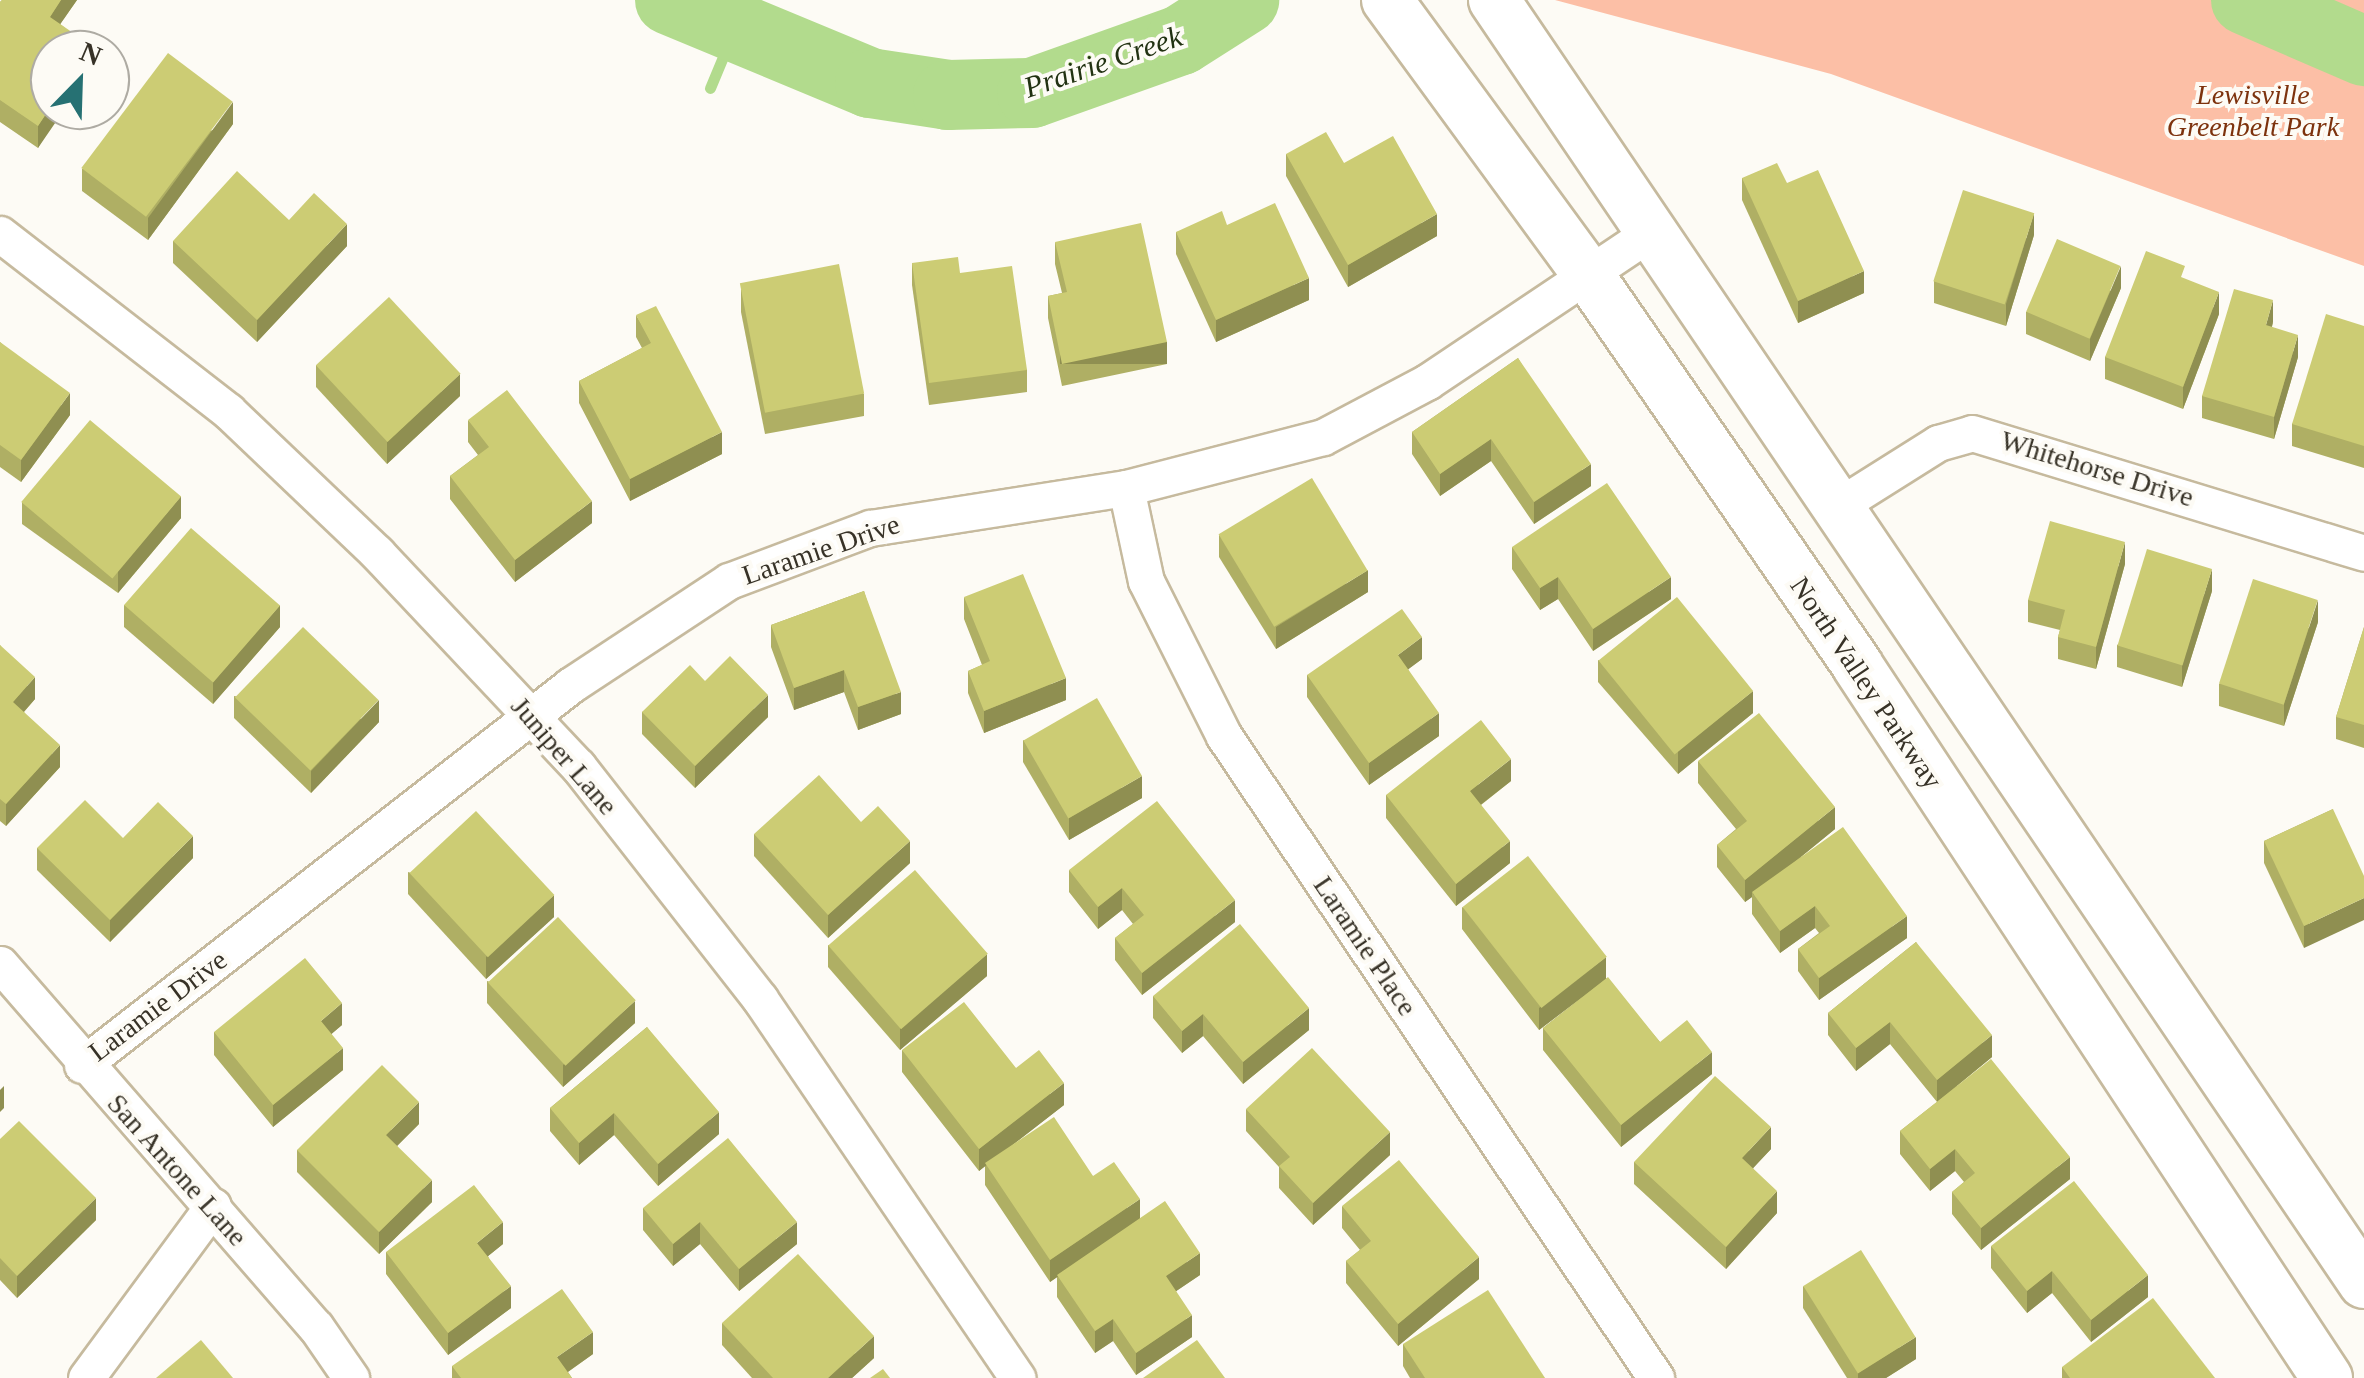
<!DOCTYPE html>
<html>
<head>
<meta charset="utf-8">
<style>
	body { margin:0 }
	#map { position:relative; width:2364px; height:1378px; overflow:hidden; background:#fdfbf5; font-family:"Times New Roman",serif }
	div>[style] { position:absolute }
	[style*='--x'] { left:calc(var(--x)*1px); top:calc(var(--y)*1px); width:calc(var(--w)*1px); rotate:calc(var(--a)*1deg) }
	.green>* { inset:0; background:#fcbfa6 }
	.stream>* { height:11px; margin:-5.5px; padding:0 5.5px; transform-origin:5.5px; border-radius:5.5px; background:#b2db8d }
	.river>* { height:70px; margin:-35px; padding:0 35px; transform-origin:35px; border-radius:35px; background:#b2db8d }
	.roads { filter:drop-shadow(2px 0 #c6ba9e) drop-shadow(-2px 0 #c6ba9e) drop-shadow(0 2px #c6ba9e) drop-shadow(0 -2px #c6ba9e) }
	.street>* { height:35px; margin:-17.5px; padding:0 17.5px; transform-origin:17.5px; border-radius:17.5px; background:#fff }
	.secondary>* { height:50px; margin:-25px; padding:0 25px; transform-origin:25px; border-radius:25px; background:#fff }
	.wall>* { inset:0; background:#afaf64 }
	.shaded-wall>* { inset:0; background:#8f8f51; transform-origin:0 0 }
	.building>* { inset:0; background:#cccc74; transform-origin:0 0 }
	span { translate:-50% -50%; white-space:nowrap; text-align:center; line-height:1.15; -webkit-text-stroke:8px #fdfbf5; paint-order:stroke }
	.park-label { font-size:28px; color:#7d320d; font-style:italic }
	.street-label { font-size:28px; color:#373227 }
	.water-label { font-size:30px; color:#223212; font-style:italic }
	.north { position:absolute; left:30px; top:30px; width:100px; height:100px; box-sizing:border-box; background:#fdfbf5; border:2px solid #aeaba3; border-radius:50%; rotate:23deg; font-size:28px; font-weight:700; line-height:40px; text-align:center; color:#373227 }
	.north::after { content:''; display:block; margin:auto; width:35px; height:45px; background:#267173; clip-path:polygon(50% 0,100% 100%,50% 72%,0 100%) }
</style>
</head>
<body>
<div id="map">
	<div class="green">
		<div style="clip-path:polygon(1555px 0,2364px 0,2364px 266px,1831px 74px)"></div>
	</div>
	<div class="stream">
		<div style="--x:710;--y:88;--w:65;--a:-67.4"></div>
	</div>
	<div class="river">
		<div style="--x:670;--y:0;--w:217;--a:22.5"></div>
		<div style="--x:870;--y:83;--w:79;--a:8.7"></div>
		<div style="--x:948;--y:95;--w:84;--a:-1.4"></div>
		<div style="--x:1032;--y:93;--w:158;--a:-19.6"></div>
		<div style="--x:1181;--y:40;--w:75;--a:-32.4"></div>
		<div style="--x:2246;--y:0;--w:129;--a:23.4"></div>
	</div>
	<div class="roads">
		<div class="street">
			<div style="--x:0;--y:234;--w:289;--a:37.8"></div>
			<div style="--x:228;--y:411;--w:206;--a:43.6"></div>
			<div style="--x:377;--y:553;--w:293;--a:46.7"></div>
			<div style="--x:578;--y:766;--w:296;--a:52"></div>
			<div style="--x:760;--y:999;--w:458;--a:55.8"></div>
			<div style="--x:1126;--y:488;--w:95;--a:77.9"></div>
			<div style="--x:1146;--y:581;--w:174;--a:63.3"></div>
			<div style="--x:1224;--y:736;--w:774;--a:56.06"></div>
			<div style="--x:1841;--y:504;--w:115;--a:-32.2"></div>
			<div style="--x:1938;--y:443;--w:35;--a:-16"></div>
			<div style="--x:1972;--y:433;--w:410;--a:17"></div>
			<div style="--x:0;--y:964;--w:481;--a:49"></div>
			<div style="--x:316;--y:1327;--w:62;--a:55.5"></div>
			<div style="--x:82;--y:1065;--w:619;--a:-37.85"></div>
			<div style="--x:571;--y:685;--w:189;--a:-33.4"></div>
			<div style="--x:729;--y:581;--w:151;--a:-20.6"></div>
			<div style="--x:870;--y:528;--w:259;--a:-8.9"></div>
			<div style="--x:1126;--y:488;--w:203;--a:-14.5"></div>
			<div style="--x:1323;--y:437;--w:118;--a:-27.9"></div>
			<div style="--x:1427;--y:382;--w:273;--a:-33.8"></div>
			<div style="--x:86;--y:1378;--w:214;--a:-53.6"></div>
		</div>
		<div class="secondary">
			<div style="--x:1387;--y:0;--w:338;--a:53.8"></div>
			<div style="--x:1587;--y:273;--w:476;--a:55.4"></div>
			<div style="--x:1857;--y:665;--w:854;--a:56.61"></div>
			<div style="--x:1494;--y:0;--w:1550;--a:55.86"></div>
		</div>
	</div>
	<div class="wall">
		<div style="clip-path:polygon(2px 0,77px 0,60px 24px,92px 50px,38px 148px,0 122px,0 2px)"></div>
		<div style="clip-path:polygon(233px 124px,148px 240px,82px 191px,82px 169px)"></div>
		<div style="clip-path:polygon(1286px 154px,1344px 163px,1437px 236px,1348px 287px,1286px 176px)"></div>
		<div style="clip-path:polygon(1742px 178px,1787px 183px,1864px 293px,1798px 323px,1742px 200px)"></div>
		<div style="clip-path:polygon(1227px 225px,1309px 300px,1216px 342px,1176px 254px,1176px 232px)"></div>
		<div style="clip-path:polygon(2034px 235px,2006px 326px,1934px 303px,1934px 281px)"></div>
		<div style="clip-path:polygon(173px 241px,347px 246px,257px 342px,173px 263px)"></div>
		<div style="clip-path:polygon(1055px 242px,1167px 364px,1062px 386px,1048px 318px,1048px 296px,1062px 293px,1055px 264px)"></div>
		<div style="clip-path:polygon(912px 263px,960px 273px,1027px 370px,1027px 392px,929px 405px,912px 285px)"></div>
		<div style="clip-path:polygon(2185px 279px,2219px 314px,2183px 409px,2105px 379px,2105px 357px)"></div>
		<div style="clip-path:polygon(2121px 288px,2090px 361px,2026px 334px,2026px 312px)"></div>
		<div style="clip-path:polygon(741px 289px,864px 394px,864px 416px,765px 434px,741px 312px)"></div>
		<div style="clip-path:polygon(636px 315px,722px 454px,630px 501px,579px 403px,579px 381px,642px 348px,636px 337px)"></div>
		<div style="clip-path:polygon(2273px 322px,2272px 327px,2298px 357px,2274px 439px,2202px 418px,2202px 396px)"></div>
		<div style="clip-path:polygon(2364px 326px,2364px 468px,2292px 446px,2292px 424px)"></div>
		<div style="clip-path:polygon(0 342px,70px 415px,21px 482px,0 467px)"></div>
		<div style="clip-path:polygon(1518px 358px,1591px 486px,1534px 524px,1491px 461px,1440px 496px,1412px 454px,1412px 432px)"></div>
		<div style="clip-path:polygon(316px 365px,460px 396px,387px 464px,316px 387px)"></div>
		<div style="clip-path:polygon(468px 420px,592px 523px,515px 582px,450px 499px,450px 476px,478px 455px,468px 442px)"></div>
		<div style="clip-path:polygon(22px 502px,181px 518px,118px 593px,22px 524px)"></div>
		<div style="clip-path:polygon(1219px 535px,1368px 592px,1276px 649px,1219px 557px)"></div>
		<div style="clip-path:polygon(1512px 547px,1671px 599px,1593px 651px,1558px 599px,1540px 610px,1512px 569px)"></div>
		<div style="clip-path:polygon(2125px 564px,2096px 669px,2058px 659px,2058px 637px,2060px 630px,2028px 622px,2028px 600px)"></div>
		<div style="clip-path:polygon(864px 591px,901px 714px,858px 730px,844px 692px,794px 710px,771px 647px,771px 625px)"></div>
		<div style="clip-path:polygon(2212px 591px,2182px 687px,2117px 667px,2117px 645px)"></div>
		<div style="clip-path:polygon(964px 597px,1066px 700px,984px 733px,968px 693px,968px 671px,982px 665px,964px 619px)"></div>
		<div style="clip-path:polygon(124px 605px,280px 627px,213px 704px,124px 627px)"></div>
		<div style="clip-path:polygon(2318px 622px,2284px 726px,2219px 706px,2219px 684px)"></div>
		<div style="clip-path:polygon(2364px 627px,2364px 748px,2336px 739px,2336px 717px)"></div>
		<div style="clip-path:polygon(0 645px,35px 699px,24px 712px,60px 767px,6px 826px,0 821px)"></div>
		<div style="clip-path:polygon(1422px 659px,1408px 669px,1439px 736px,1369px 785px,1307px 697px,1307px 675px)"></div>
		<div style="clip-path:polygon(1598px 660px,1753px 713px,1678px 774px,1598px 682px)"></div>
		<div style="clip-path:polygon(705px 681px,768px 717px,695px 788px,642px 734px,642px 712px)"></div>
		<div style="clip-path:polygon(234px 696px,379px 722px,311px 793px,234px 718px)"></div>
		<div style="clip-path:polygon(1023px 740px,1142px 798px,1069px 840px,1023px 762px)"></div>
		<div style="clip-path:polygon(1698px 761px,1835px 829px,1801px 857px,1907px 938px,1819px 1000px,1798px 971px,1798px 949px,1819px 933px,1815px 928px,1780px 953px,1752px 914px,1752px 897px,1745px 902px,1717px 867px,1717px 845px,1736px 829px,1698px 783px)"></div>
		<div style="clip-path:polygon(1511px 781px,1481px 805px,1510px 863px,1456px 906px,1386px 818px,1386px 795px)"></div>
		<div style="clip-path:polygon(2333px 809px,2304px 948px,2264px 863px,2264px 841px)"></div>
		<div style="clip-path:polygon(754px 834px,910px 863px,828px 938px,754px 856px)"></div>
		<div style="clip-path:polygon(37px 848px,193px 858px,110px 942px,37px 870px)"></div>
		<div style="clip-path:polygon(1069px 870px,1235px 922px,1142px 995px,1115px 960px,1115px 938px,1133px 924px,1122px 910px,1098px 929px,1069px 892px)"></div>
		<div style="clip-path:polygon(408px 872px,554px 917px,486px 979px,408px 894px)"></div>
		<div style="clip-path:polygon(1462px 907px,1606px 978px,1660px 1042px,1712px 1074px,1621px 1147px,1543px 1050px,1543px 1028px,1585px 995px,1539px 1030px,1462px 929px)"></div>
		<div style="clip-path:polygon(1916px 942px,1992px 1057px,1957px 1086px,2070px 1179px,1981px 1250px,1952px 1214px,1952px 1192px,1964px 1182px,1955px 1171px,1930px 1191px,1900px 1154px,1900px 1131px,1937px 1102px,1890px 1044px,1856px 1071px,1828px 1035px,1828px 1013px)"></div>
		<div style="clip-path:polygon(828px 945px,987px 976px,900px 1050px,828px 967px)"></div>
		<div style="clip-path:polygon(487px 981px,635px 1023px,563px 1087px,487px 1003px)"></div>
		<div style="clip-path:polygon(1153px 996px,1309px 1030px,1243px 1084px,1203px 1036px,1182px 1053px,1153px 1018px)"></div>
		<div style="clip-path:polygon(342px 1025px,331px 1034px,343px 1070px,273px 1127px,214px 1055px,214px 1032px)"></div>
		<div style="clip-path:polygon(647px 1027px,719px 1134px,658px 1186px,614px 1135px,579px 1165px,550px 1131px,550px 1108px)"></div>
		<div style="clip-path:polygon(902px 1050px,1016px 1068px,1064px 1105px,1010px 1147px,1093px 1176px,1200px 1275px,1176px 1291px,1192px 1337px,1136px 1375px,1113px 1341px,1095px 1353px,1057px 1297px,1057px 1277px,1050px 1282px,985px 1185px,985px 1166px,979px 1171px,902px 1072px)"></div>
		<div style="clip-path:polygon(1246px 1109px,1390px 1155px,1313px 1225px,1279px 1188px,1279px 1167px,1246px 1131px)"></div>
		<div style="clip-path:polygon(419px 1124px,397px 1146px,432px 1202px,379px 1254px,297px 1172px,297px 1150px)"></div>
		<div style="clip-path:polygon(0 1139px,96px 1220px,17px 1298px,0 1280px)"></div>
		<div style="clip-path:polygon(1771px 1149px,1753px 1168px,1777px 1213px,1726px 1269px,1634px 1184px,1634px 1162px)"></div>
		<div style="clip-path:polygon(1342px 1206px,1479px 1279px,1398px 1346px,1346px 1283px,1346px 1261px,1360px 1250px,1342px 1228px)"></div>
		<div style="clip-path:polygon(643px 1208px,797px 1244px,739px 1291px,700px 1244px,673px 1266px,643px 1230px)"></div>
		<div style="clip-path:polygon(503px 1244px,488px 1256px,511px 1308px,448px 1355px,386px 1274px,386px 1252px)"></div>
		<div style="clip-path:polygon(1991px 1246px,2148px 1297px,2091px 1342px,2052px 1293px,2027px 1313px,1991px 1268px)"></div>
		<div style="clip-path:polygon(1803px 1286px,1916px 1359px,1886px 1378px,1847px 1378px,1803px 1308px)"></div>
		<div style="clip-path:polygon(722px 1323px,874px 1358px,852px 1378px,752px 1378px,722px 1345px)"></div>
		<div style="clip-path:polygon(1403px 1344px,1545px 1378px,1410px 1378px,1403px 1366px)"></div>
		<div style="clip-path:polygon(593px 1354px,568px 1372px,572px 1378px,452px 1378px,452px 1366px)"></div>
		<div style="clip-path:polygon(2062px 1367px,2215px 1378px,2062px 1378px)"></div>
	</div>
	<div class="shaded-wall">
		<div style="clip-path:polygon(61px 0,77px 0,50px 39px,50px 17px)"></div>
		<div style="clip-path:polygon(233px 102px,233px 124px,148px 240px,148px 218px)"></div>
		<div style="clip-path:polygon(50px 108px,50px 110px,64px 110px,38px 148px,38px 126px)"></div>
		<div style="clip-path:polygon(2034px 213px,2034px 235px,2006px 326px,2006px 304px)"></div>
		<div style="clip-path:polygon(1437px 214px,1437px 236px,1348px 287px,1348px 265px)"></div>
		<div style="clip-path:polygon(347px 224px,347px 246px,257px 342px,257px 320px)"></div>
		<div style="clip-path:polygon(2121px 266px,2121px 288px,2090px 361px,2090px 339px)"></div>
		<div style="clip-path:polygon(1864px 271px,1864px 293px,1798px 323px,1798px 301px)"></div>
		<div style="clip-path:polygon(1309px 278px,1309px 300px,1216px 342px,1216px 320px)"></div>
		<div style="clip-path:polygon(2219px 292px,2219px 314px,2183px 409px,2183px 387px)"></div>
		<div style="clip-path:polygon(2273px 300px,2273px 322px,2266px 347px,2266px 325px)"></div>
		<div style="clip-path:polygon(2298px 335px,2298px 357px,2274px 439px,2274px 417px)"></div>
		<div style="left:1167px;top:342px;width:22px;height:107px;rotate:90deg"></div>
		<div style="clip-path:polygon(460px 374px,460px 396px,387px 464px,387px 442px)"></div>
		<div style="clip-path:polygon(70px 393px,70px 415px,21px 482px,21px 460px)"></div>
		<div style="clip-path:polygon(722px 432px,722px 454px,630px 501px,630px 479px)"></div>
		<div style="clip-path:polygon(1491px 439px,1491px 461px,1440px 496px,1440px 474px)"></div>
		<div style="clip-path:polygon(1591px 464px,1591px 486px,1534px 524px,1534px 502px)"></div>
		<div style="clip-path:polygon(181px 496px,181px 518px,118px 593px,118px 571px)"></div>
		<div style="clip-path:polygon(592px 501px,592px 523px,515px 582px,515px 560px)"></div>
		<div style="clip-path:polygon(2125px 542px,2125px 564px,2096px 669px,2096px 647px)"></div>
		<div style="clip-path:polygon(2212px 569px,2212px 591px,2182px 687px,2182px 665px)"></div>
		<div style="clip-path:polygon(1368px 570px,1368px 592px,1276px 649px,1276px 627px)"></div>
		<div style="clip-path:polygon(1558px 577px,1558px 599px,1540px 610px,1540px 588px)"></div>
		<div style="clip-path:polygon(1671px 577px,1671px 599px,1593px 651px,1593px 629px)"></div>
		<div style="clip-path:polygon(2318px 600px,2318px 622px,2284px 726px,2284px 704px)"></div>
		<div style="clip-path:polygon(280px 605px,280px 627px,213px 704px,213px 682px)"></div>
		<div style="clip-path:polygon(1422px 637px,1422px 659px,1398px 677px,1398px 655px)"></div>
		<div style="clip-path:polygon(844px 670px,844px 692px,794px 710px,794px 688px)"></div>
		<div style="clip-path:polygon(35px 677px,35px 699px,13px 724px,13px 702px)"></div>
		<div style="clip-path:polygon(1066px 678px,1066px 700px,984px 733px,984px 711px)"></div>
		<div style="clip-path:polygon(1753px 691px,1753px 713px,1678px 774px,1678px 751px)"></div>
		<div style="clip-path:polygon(901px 692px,901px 714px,858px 730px,858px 707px)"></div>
		<div style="clip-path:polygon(768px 695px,768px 717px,695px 788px,695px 766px)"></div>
		<div style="clip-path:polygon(379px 700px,379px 722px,311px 793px,311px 771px)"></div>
		<div style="clip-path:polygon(1439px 713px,1439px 736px,1369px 785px,1369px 763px)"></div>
		<div style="clip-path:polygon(60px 745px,60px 767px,6px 826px,6px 804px)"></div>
		<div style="clip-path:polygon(1511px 759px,1511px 781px,1470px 813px,1470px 791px)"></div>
		<div style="clip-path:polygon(1142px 776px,1142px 798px,1069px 840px,1069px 818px)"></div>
		<div style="clip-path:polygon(1835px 807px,1835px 829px,1754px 895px,1752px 892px,1752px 897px,1745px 902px,1745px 880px)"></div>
		<div style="clip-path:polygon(193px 836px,193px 858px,110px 942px,110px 920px)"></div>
		<div style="clip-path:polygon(910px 841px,910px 863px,828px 938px,828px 915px)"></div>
		<div style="clip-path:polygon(1510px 841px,1510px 863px,1456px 906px,1456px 884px)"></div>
		<div style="clip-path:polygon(1122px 888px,1122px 910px,1098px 929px,1098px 907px)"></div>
		<div style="clip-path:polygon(554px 895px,554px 917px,486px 979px,486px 957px)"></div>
		<div style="clip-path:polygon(2364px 898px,2364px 920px,2304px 948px,2304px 926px)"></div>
		<div style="clip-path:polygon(1235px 900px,1235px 922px,1142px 995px,1142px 973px)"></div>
		<div style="clip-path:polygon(1815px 906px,1815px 928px,1780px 953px,1780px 931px)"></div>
		<div style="clip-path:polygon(1907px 916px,1907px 938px,1819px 1000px,1819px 978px)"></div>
		<div style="clip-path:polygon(987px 954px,987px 976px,900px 1050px,900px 1028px)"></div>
		<div style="clip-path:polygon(1606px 957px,1606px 979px,1539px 1030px,1539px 1008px)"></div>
		<div style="clip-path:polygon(635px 1001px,635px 1023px,563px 1087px,563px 1065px)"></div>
		<div style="clip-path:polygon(342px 1003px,342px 1025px,321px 1043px,321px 1021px)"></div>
		<div style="clip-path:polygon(1309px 1008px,1309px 1030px,1243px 1084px,1243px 1062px)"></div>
		<div style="clip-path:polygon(1203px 1014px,1203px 1036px,1182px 1053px,1182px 1031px)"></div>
		<div style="clip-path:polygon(1890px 1022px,1890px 1044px,1856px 1071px,1856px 1048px)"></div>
		<div style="clip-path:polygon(1992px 1035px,1992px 1057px,1937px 1102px,1937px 1080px)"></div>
		<div style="clip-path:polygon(343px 1048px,343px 1070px,273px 1127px,273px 1105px)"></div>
		<div style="clip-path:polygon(1712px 1052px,1712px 1074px,1621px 1147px,1621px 1125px)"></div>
		<div style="clip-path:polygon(1064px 1083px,1064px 1105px,979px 1171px,979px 1149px)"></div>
		<div style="clip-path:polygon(4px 1086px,4px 1108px,0 1112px,0 1090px)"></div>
		<div style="clip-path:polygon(419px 1102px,419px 1124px,386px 1157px,386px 1135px)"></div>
		<div style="clip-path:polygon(719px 1112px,719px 1134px,658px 1186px,658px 1164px)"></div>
		<div style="clip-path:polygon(614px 1113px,614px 1135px,579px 1165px,579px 1143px)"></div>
		<div style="clip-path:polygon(1771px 1127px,1771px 1149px,1742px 1180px,1742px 1158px)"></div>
		<div style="clip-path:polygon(1390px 1132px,1390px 1155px,1313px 1225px,1313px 1203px)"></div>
		<div style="clip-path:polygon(1955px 1149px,1955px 1171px,1930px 1191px,1930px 1169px)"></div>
		<div style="clip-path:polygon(2070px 1157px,2070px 1179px,1981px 1250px,1981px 1228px)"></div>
		<div style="clip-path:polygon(432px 1180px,432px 1202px,379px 1254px,379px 1232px)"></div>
		<div style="clip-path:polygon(1777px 1191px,1777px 1213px,1726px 1269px,1726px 1247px)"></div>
		<div style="clip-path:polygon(96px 1198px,96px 1220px,17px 1298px,17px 1276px)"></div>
		<div style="clip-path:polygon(1140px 1199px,1140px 1221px,1050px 1282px,1050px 1260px)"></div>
		<div style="clip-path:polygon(503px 1222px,503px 1244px,477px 1265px,477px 1243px)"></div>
		<div style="clip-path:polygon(700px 1222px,700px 1244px,673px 1266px,673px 1244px)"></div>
		<div style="clip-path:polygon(797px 1222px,797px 1244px,739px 1291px,739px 1269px)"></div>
		<div style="clip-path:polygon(1200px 1253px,1200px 1275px,1166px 1298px,1166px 1276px)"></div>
		<div style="clip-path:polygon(1479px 1257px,1479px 1279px,1398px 1346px,1398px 1324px)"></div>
		<div style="clip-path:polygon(2052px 1271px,2052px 1293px,2027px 1313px,2027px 1291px)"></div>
		<div style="clip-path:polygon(2148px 1275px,2148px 1297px,2091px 1342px,2091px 1320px)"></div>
		<div style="clip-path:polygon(511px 1286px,511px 1308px,448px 1355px,448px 1333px)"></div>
		<div style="clip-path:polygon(1192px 1315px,1192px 1337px,1136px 1375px,1136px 1353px)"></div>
		<div style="clip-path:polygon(1113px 1319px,1113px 1341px,1095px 1353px,1095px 1331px)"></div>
		<div style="clip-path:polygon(593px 1332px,593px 1354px,559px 1378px,557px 1357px)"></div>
		<div style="clip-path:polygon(874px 1336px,874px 1358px,852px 1378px,828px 1378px)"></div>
		<div style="clip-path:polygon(1916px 1337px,1916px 1359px,1886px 1378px,1858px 1378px,1858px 1373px)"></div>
	</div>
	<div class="building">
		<div style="clip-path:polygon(2px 0,61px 0,50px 17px,92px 46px,90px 50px,50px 50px,50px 108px,38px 126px,0 100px,0 2px)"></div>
		<div style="left:168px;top:53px;width:81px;height:144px;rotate:37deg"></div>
		<div style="clip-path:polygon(1326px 132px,1344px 163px,1393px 136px,1437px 214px,1348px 265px,1286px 154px)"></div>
		<div style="clip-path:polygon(1777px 163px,1787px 183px,1818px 170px,1864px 271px,1798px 301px,1742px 178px)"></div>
		<div style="clip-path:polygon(237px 171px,289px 220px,314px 193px,347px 224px,257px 320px,173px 241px)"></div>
		<div style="left:1963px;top:190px;width:75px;height:96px;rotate:18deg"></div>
		<div style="clip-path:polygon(1275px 203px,1309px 278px,1216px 320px,1176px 232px,1222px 211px,1227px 225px)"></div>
		<div style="clip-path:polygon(1141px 223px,1167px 342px,1062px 364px,1048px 296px,1067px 292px,1055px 242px)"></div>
		<div style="left:2057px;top:239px;width:69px;height:79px;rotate:23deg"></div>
		<div style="clip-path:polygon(2146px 251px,2185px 266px,2181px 277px,2219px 292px,2183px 387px,2105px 357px)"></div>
		<div style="clip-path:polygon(958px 257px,960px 273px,1012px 266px,1027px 370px,929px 383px,912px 263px)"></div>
		<div style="left:839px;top:264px;width:132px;height:101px;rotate:79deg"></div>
		<div style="clip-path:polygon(2234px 289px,2273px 300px,2266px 325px,2298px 335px,2274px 417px,2202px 396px)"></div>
		<div style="left:389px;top:297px;width:105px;height:100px;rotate:47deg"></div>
		<div style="clip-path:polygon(656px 306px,722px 432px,630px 479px,579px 381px,651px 343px,636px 315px)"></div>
		<div style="clip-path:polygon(2326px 314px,2364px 326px,2364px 446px,2292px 424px)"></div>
		<div style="clip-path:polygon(0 342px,70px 393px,21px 460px,0 445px)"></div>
		<div style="clip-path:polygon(1518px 358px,1591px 464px,1534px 502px,1491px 439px,1440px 474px,1412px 432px)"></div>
		<div style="clip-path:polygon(507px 390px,592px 501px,515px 560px,450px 476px,489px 447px,468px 420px)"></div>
		<div style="left:90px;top:420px;width:119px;height:107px;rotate:40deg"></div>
		<div style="left:1312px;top:478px;width:108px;height:109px;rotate:59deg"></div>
		<div style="clip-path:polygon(1607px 483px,1671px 577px,1593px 629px,1558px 577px,1540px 588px,1512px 547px)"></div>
		<div style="clip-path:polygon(2050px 521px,2125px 542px,2096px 647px,2058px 637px,2065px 610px,2028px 600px)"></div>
		<div style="left:191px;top:528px;width:118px;height:102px;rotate:41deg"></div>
		<div style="left:2147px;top:549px;width:68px;height:101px;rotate:17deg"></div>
		<div style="clip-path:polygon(1023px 574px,1066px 678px,984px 711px,968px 671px,990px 661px,964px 597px)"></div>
		<div style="left:2253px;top:579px;width:68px;height:110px;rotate:18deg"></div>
		<div style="clip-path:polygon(864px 591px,901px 692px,858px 707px,844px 670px,794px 688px,771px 625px)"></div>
		<div style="left:1677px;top:597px;width:121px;height:101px;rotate:51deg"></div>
		<div style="clip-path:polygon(1402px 609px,1422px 637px,1398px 655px,1439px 713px,1369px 763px,1307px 675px)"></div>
		<div style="left:303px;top:627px;width:105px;height:98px;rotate:44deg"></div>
		<div style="clip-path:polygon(2364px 627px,2364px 725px,2336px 717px)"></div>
		<div style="clip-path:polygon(0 645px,35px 677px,13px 702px,60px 745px,6px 804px,0 799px)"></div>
		<div style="clip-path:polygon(730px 656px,768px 695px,695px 766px,642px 712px,690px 665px,705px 681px)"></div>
		<div style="left:1097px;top:698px;width:90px;height:85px;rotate:60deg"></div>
		<div style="clip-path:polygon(1759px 713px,1835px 807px,1745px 880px,1717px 845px,1747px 821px,1698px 761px)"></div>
		<div style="clip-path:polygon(1481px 720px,1511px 759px,1470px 791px,1510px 841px,1456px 884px,1386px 795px)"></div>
		<div style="clip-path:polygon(819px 775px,861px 822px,878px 806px,910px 841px,828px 915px,754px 834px)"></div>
		<div style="clip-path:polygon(85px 800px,123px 838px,158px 802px,193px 836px,110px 920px,37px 848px)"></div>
		<div style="clip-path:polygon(1157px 801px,1235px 900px,1142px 973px,1115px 938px,1144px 915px,1122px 888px,1098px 907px,1069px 870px)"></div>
		<div style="clip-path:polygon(2333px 809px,2364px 876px,2364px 898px,2304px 926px,2264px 841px)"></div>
		<div style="left:476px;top:811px;width:115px;height:91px;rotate:47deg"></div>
		<div style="clip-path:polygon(1843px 827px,1907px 916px,1819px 978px,1798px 949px,1830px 926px,1815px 906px,1780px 931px,1752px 892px)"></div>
		<div style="left:1528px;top:856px;width:128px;height:83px;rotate:52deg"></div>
		<div style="left:915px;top:870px;width:111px;height:115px;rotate:49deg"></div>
		<div style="left:558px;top:917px;width:114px;height:96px;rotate:47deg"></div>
		<div style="clip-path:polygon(1240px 924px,1309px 1008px,1243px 1062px,1203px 1014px,1182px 1031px,1153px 996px)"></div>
		<div style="clip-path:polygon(1916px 942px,1992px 1035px,1937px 1080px,1890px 1022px,1856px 1048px,1828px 1013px)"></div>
		<div style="clip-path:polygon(305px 958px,342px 1003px,321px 1021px,343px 1048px,273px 1105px,214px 1032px)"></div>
		<div style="clip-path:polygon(1608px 977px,1660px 1042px,1687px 1020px,1712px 1052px,1621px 1125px,1543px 1028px)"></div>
		<div style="clip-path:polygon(964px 1002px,1016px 1068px,1039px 1050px,1064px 1083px,979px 1149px,902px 1050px)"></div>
		<div style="clip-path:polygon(647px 1027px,719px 1112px,658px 1164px,614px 1113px,579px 1143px,550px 1108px)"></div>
		<div style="clip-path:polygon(1312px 1048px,1390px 1132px,1313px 1203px,1279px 1166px,1290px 1157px,1246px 1109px)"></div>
		<div style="clip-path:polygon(1991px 1059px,2070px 1157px,1981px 1228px,1952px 1192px,1975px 1173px,1955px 1149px,1930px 1169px,1900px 1131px)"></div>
		<div style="clip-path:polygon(382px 1065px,419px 1102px,386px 1135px,432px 1180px,379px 1232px,297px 1150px)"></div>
		<div style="clip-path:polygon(1715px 1076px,1771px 1127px,1742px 1158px,1777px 1191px,1726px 1247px,1634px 1162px)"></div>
		<div style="clip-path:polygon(1054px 1117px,1093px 1176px,1114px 1162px,1140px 1199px,1050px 1260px,985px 1163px)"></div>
		<div style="clip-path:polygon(19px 1121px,96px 1198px,17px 1276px,0 1258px,0 1139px)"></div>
		<div style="clip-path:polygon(728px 1138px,797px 1222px,739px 1269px,700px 1222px,673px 1244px,643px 1208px)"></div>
		<div style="clip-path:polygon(1399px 1160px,1479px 1257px,1398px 1324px,1346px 1261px,1371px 1241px,1342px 1206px)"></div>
		<div style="clip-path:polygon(2074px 1181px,2148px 1275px,2091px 1320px,2052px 1271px,2027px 1291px,1991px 1246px)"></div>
		<div style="clip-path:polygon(474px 1185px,503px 1222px,477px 1243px,511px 1286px,448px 1333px,386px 1252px)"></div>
		<div style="clip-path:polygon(1165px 1201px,1200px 1253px,1166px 1276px,1192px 1315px,1136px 1353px,1113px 1319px,1095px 1331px,1057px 1275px)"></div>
		<div style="left:1861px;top:1250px;width:103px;height:68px;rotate:58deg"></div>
		<div style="clip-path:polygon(798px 1254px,874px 1336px,828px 1378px,773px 1378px,722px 1323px)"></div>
		<div style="clip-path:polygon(562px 1289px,593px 1332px,557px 1357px,572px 1378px,461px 1378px,452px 1366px)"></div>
		<div style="clip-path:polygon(1488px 1290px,1545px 1378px,1425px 1378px,1403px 1344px)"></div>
		<div style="clip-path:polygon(2153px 1298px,2215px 1378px,2070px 1378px,2062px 1367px)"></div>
		<div style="clip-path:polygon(201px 1340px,233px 1378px,156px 1378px)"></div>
		<div style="clip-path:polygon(1197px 1340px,1225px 1378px,1143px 1378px)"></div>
		<div style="clip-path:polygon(883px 1369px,890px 1378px,870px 1378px)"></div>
	</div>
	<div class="park-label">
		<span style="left:2253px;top:111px">Lewisville<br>Greenbelt Park</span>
	</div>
	<div class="street-label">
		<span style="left:2097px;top:469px;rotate:17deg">Whitehorse Drive</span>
		<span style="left:821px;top:550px;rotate:-19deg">Laramie Drive</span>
		<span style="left:1866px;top:683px;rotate:56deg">North Valley Parkway</span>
		<span style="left:564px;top:756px;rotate:49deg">Juniper Lane</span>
		<span style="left:1365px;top:946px;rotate:56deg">Laramie Place</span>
		<span style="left:158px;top:1006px;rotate:-37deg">Laramie Drive</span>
		<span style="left:177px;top:1170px;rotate:48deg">San Antone Lane</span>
	</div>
	<div class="water-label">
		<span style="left:1103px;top:62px;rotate:-19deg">Prairie Creek</span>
	</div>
	<div class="north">N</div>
</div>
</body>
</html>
